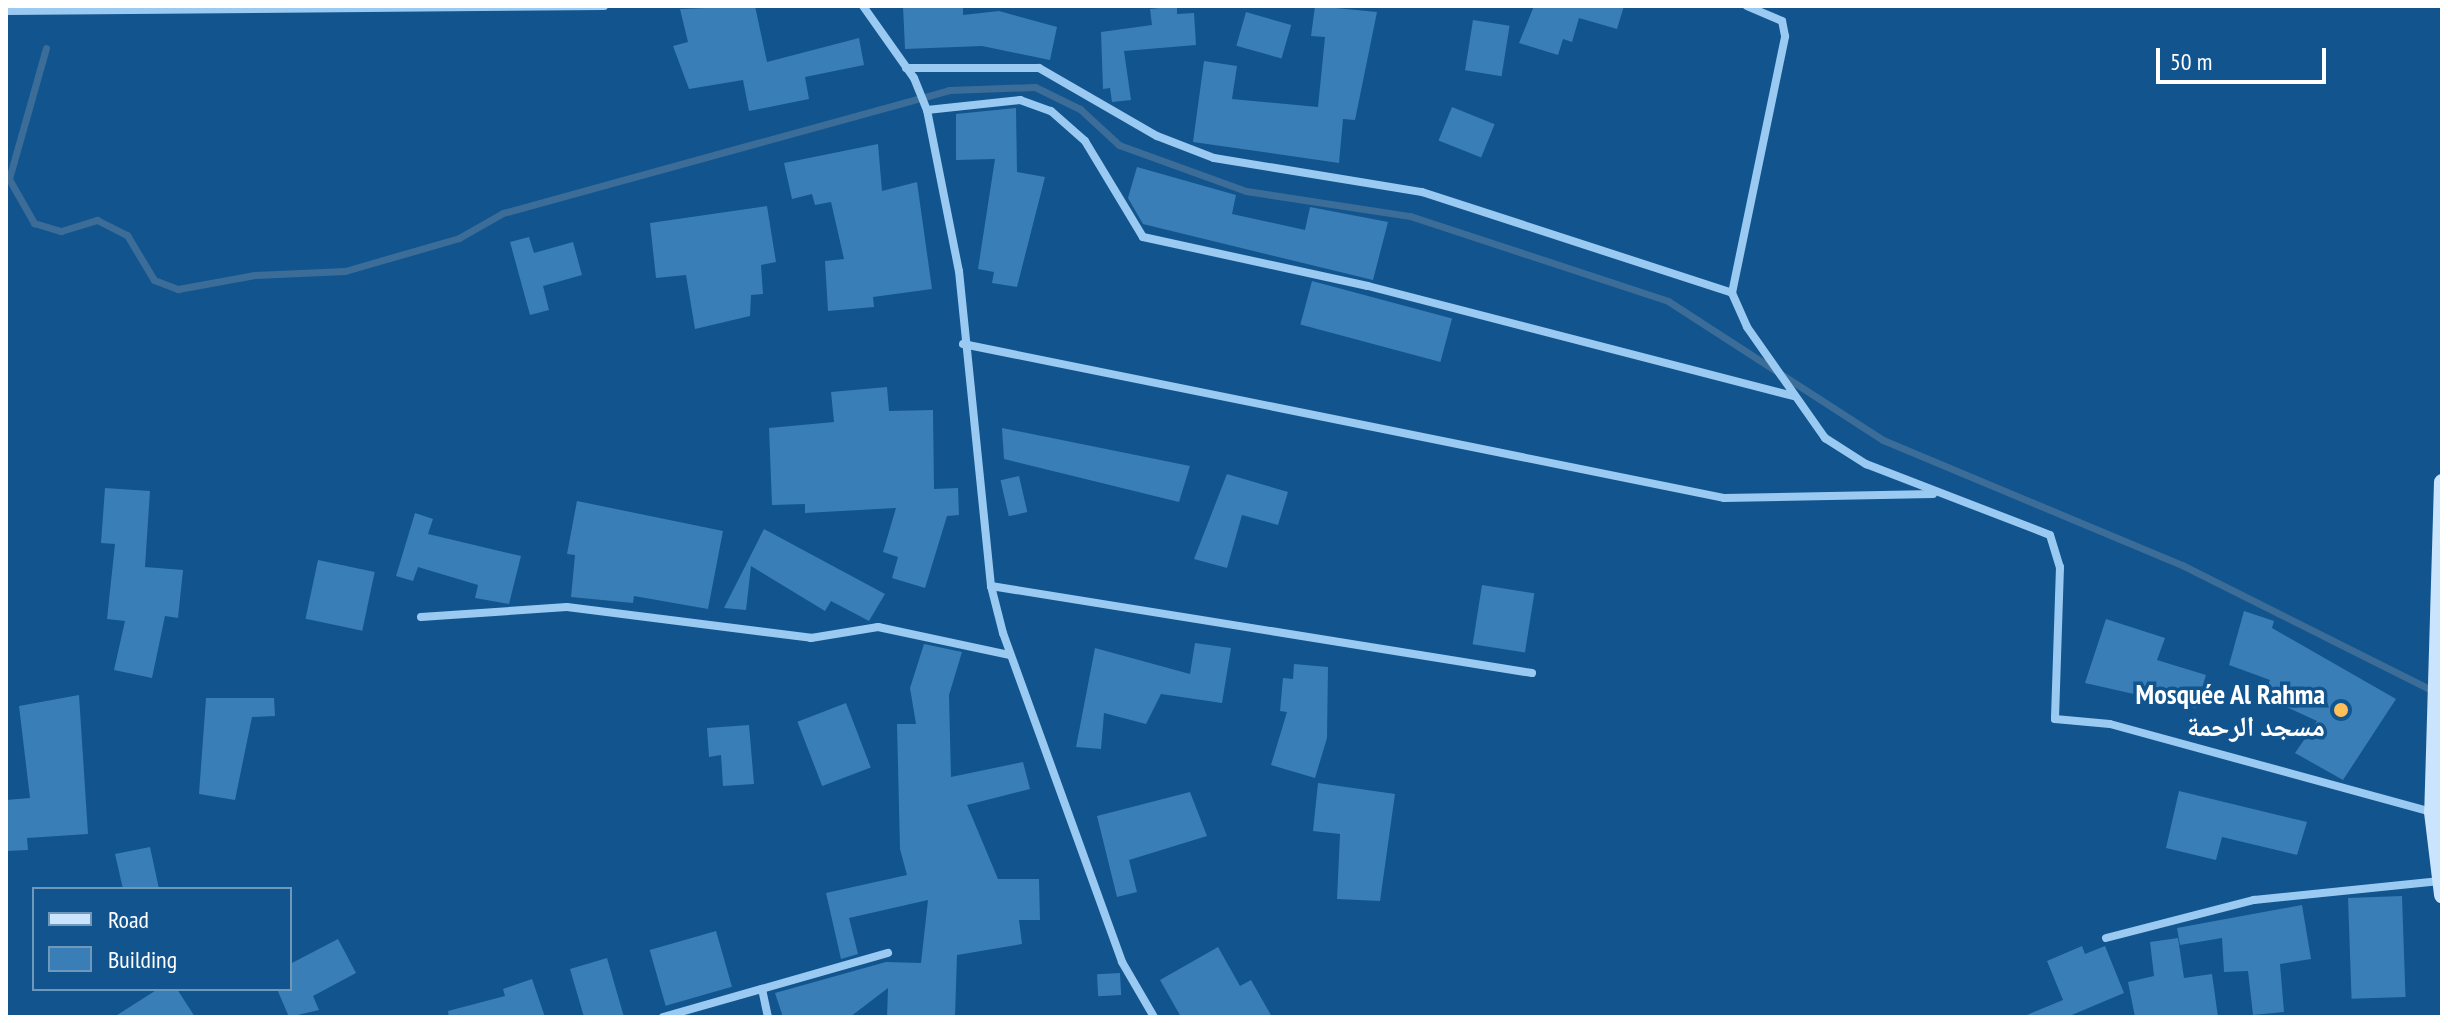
<!DOCTYPE html>
<html>
<head>
<meta charset="utf-8">
<style>
	body { margin:0 }
	#map { position:relative; width:2448px; height:1023px; overflow:hidden; background:#11548e; font-family:"PT Sans Narrow","Noto Naskh Arabic",sans-serif }
	div>[style] { position:absolute }
	[style*='--x'] { left:calc(var(--x)*1px); top:calc(var(--y)*1px); width:calc(var(--w)*1px); rotate:calc(var(--a)*1deg) }
	.stream>* { height:7px; margin:-3.5px; padding:0 3.5px; transform-origin:3.5px; border-radius:3.5px; background:#3c6d98 }
	.building>* { inset:0; background:#3a7eb7; transform-origin:0 0 }
	.street>* { height:8px; margin:-4px; padding:0 4px; transform-origin:4px; border-radius:4px; background:#9acaf2 }
	.secondary>* { height:16px; margin:-8px; padding:0 8px; transform-origin:8px; border-radius:8px; background:#c9e4fc }
	.dots>* { width:22px; height:22px; translate:-50% -50%; box-sizing:border-box; border:4px solid #11548e; border-radius:50% }
	span { translate:-50% -50%; white-space:nowrap; text-align:center; line-height:1.15; -webkit-text-stroke:7px #11548e; paint-order:stroke }
	.poi-label { font-size:28px; color:#fff; font-weight:700 }
	.right { translate:-100% -50%; text-align:right }
	.frame { position:absolute; inset:0; border:8px solid #fff; pointer-events:none }
	.legend { position:absolute; left:32px; top:887px; width:260px; height:104px; box-sizing:border-box; background:#11548e; border:2px solid #7098bb; margin:0; padding:10px 14px; list-style:none; font-size:24px; color:#fff }
	.legend li { display:flex; align-items:center; gap:16px; height:40px }
	.legend b { width:40px; border:2px solid #7098bb }
	.scale { position:absolute; left:2156px; top:48px; width:170px; height:36px; box-sizing:border-box; border:4px solid #fff; border-top:0; padding-left:10px; font-size:24px; line-height:28px; white-space:nowrap; color:#fff; -webkit-text-stroke:6px #11548e; paint-order:stroke }
</style>
</head>
<body>
<div id="map">
	<div class="stream">
		<div style="--x:46;--y:48;--w:136;--a:105.8"></div>
		<div style="--x:9;--y:179;--w:51;--a:60.4"></div>
		<div style="--x:34;--y:223;--w:28;--a:17"></div>
		<div style="--x:61;--y:231;--w:38;--a:-17"></div>
		<div style="--x:97;--y:220;--w:34;--a:27"></div>
		<div style="--x:127;--y:235;--w:52;--a:59"></div>
		<div style="--x:154;--y:280;--w:26;--a:21"></div>
		<div style="--x:178;--y:289;--w:78;--a:-10.3"></div>
		<div style="--x:255;--y:275;--w:90;--a:-2.5"></div>
		<div style="--x:345;--y:271;--w:119;--a:-16.1"></div>
		<div style="--x:459;--y:238;--w:51;--a:-29.6"></div>
		<div style="--x:503;--y:213;--w:463;--a:-15.4"></div>
		<div style="--x:949;--y:90;--w:86;--a:-2"></div>
		<div style="--x:1035;--y:87;--w:50;--a:26.1"></div>
		<div style="--x:1080;--y:109;--w:53;--a:42.7"></div>
		<div style="--x:1119;--y:145;--w:135;--a:19.9"></div>
		<div style="--x:1246;--y:191;--w:166;--a:8.7"></div>
		<div style="--x:1410;--y:216;--w:272;--a:18.2"></div>
		<div style="--x:1668;--y:301;--w:256;--a:32.9"></div>
		<div style="--x:1883;--y:440;--w:324;--a:22.7"></div>
		<div style="--x:2182;--y:565;--w:282;--a:26.6"></div>
	</div>
	<div class="building">
		<div style="clip-path:polygon(755px 6px,767px 62px,859px 38px,864px 65px,805px 77px,809px 99px,749px 111px,743px 80px,689px 89px,673px 46px,688px 42px,680px 9px)"></div>
		<div style="clip-path:polygon(903px 6px,963px 6px,963px 15px,999px 11px,1057px 27px,1050px 60px,982px 46px,905px 49px)"></div>
		<div style="clip-path:polygon(1177px 6px,1177px 14px,1194px 13px,1196px 45px,1124px 51px,1131px 100px,1112px 102px,1110px 88px,1103px 89px,1101px 32px,1152px 25px,1150px 9px)"></div>
		<div style="clip-path:polygon(1315px 6px,1377px 12px,1355px 120px,1343px 119px,1339px 163px,1193px 142px,1204px 61px,1237px 66px,1232px 99px,1318px 107px,1325px 37px,1311px 36px)"></div>
		<div style="clip-path:polygon(1534px 6px,1624px 6px,1617px 29px,1579px 18px,1572px 42px,1563px 39px,1558px 55px,1519px 43px)"></div>
		<div style="left:1246px;top:12px;width:47px;height:35px;rotate:16deg"></div>
		<div style="left:1473px;top:20px;width:37px;height:51px;rotate:9deg"></div>
		<div style="left:1452px;top:107px;width:46px;height:36px;rotate:22deg"></div>
		<div style="clip-path:polygon(1016px 108px,1017px 172px,1045px 177px,1017px 287px,992px 283px,994px 272px,978px 269px,995px 159px,956px 160px,956px 114px)"></div>
		<div style="clip-path:polygon(878px 144px,882px 191px,917px 182px,932px 289px,873px 297px,874px 307px,828px 311px,825px 261px,844px 259px,831px 202px,815px 205px,812px 194px,792px 199px,784px 163px)"></div>
		<div style="clip-path:polygon(1137px 167px,1236px 195px,1232px 214px,1305px 230px,1310px 207px,1388px 222px,1373px 280px,1143px 224px,1128px 198px)"></div>
		<div style="clip-path:polygon(767px 206px,776px 262px,761px 265px,763px 294px,751px 295px,750px 316px,695px 329px,686px 275px,656px 278px,650px 223px)"></div>
		<div style="clip-path:polygon(529px 237px,534px 253px,573px 242px,582px 275px,543px 286px,549px 310px,530px 315px,510px 242px)"></div>
		<div style="left:1312px;top:281px;width:145px;height:45px;rotate:15deg"></div>
		<div style="clip-path:polygon(887px 387px,889px 411px,933px 410px,934px 489px,958px 488px,959px 515px,947px 516px,925px 588px,892px 578px,898px 557px,883px 552px,896px 508px,805px 513px,805px 504px,772px 505px,769px 428px,834px 422px,831px 392px)"></div>
		<div style="clip-path:polygon(1002px 428px,1190px 466px,1179px 502px,1004px 459px)"></div>
		<div style="clip-path:polygon(1227px 474px,1288px 492px,1278px 525px,1242px 515px,1227px 568px,1194px 559px)"></div>
		<div style="left:1019px;top:476px;width:37px;height:19px;rotate:77deg"></div>
		<div style="clip-path:polygon(105px 488px,150px 491px,145px 567px,183px 570px,178px 618px,165px 616px,152px 678px,114px 670px,125px 621px,107px 619px,115px 544px,101px 543px)"></div>
		<div style="clip-path:polygon(577px 501px,723px 531px,708px 609px,634px 596px,633px 603px,571px 597px,575px 555px,567px 554px)"></div>
		<div style="clip-path:polygon(415px 513px,433px 519px,428px 534px,521px 556px,509px 604px,475px 598px,478px 585px,418px 567px,413px 581px,396px 576px)"></div>
		<div style="clip-path:polygon(764px 529px,885px 594px,869px 621px,831px 601px,825px 611px,751px 566px,746px 610px,724px 608px)"></div>
		<div style="left:318px;top:560px;width:58px;height:60px;rotate:12deg"></div>
		<div style="left:1482px;top:585px;width:53px;height:60px;rotate:9deg"></div>
		<div style="clip-path:polygon(2244px 611px,2274px 621px,2272px 628px,2396px 699px,2343px 780px,2295px 753px,2317px 721px,2263px 696px,2270px 680px,2229px 665px)"></div>
		<div style="clip-path:polygon(2106px 619px,2165px 638px,2157px 660px,2206px 675px,2196px 708px,2085px 683px)"></div>
		<div style="clip-path:polygon(1195px 643px,1231px 648px,1222px 703px,1161px 694px,1146px 724px,1104px 713px,1101px 749px,1076px 747px,1095px 648px,1190px 674px)"></div>
		<div style="clip-path:polygon(924px 644px,962px 652px,949px 695px,951px 777px,1023px 762px,1030px 789px,967px 805px,998px 879px,1039px 879px,1040px 920px,1019px 920px,1022px 944px,957px 955px,955px 1017px,887px 1017px,888px 988px,850px 1017px,783px 1017px,775px 993px,886px 962px,921px 963px,928px 900px,849px 918px,858px 954px,841px 959px,826px 893px,907px 875px,900px 849px,897px 724px,916px 724px,910px 688px)"></div>
		<div style="clip-path:polygon(1294px 664px,1328px 667px,1327px 738px,1315px 778px,1271px 765px,1287px 712px,1280px 711px,1283px 678px,1293px 679px)"></div>
		<div style="clip-path:polygon(79px 695px,88px 834px,27px 838px,28px 850px,6px 851px,6px 800px,30px 798px,19px 706px)"></div>
		<div style="clip-path:polygon(206px 698px,274px 698px,275px 716px,252px 717px,235px 800px,199px 794px)"></div>
		<div style="left:846px;top:703px;width:69px;height:52px;rotate:69deg"></div>
		<div style="clip-path:polygon(749px 725px,754px 784px,723px 786px,721px 755px,709px 757px,707px 728px)"></div>
		<div style="clip-path:polygon(1318px 783px,1395px 794px,1380px 901px,1337px 899px,1340px 834px,1313px 831px)"></div>
		<div style="clip-path:polygon(2179px 791px,2307px 822px,2297px 855px,2222px 837px,2216px 860px,2166px 848px)"></div>
		<div style="clip-path:polygon(1190px 792px,1207px 836px,1129px 860px,1137px 892px,1117px 897px,1097px 816px)"></div>
		<div style="clip-path:polygon(150px 847px,159px 889px,123px 889px,115px 854px)"></div>
		<div style="left:2402px;top:896px;width:101px;height:54px;rotate:88deg"></div>
		<div style="clip-path:polygon(2302px 905px,2311px 959px,2280px 964px,2284px 1012px,2253px 1015px,2248px 971px,2224px 972px,2222px 938px,2180px 945px,2177px 928px)"></div>
		<div style="left:716px;top:931px;width:58px;height:69px;rotate:74deg"></div>
		<div style="clip-path:polygon(2178px 938px,2184px 978px,2212px 974px,2218px 1017px,2135px 1017px,2128px 982px,2154px 976px,2150px 942px)"></div>
		<div style="clip-path:polygon(338px 939px,356px 973px,313px 996px,319px 1010px,289px 1017px,277px 989px,290px 989px,290px 964px)"></div>
		<div style="clip-path:polygon(2082px 946px,2085px 954px,2105px 946px,2124px 993px,2067px 1017px,2022px 1017px,2063px 1000px,2047px 961px)"></div>
		<div style="clip-path:polygon(1218px 947px,1240px 986px,1251px 980px,1272px 1017px,1181px 1017px,1160px 980px)"></div>
		<div style="clip-path:polygon(607px 958px,624px 1017px,584px 1017px,570px 969px)"></div>
		<div style="left:1120px;top:973px;width:22px;height:23px;rotate:87deg"></div>
		<div style="clip-path:polygon(532px 979px,545px 1017px,449px 1017px,448px 1011px,505px 996px,503px 989px)"></div>
		<div style="clip-path:polygon(158px 989px,177px 989px,195px 1017px,114px 1017px)"></div>
	</div>
	<div class="street">
		<div style="--x:863;--y:6;--w:88;--a:54.7"></div>
		<div style="--x:914;--y:78;--w:35;--a:68"></div>
		<div style="--x:927;--y:110;--w:164;--a:78.8"></div>
		<div style="--x:959;--y:271;--w:317;--a:84.2"></div>
		<div style="--x:991;--y:586;--w:49;--a:75.7"></div>
		<div style="--x:1003;--y:633;--w:350;--a:70.1"></div>
		<div style="--x:1122;--y:962;--w:64;--a:59.8"></div>
		<div style="--x:6;--y:11;--w:598;--a:-0.48"></div>
		<div style="--x:906;--y:68;--w:133;--a:0"></div>
		<div style="--x:1039;--y:68;--w:136;--a:30"></div>
		<div style="--x:1157;--y:136;--w:61;--a:21.1"></div>
		<div style="--x:1214;--y:158;--w:211;--a:9.3"></div>
		<div style="--x:1422;--y:192;--w:326;--a:18"></div>
		<div style="--x:1732;--y:293;--w:37;--a:66"></div>
		<div style="--x:1747;--y:327;--w:136;--a:54.9"></div>
		<div style="--x:1825;--y:438;--w:49;--a:32.4"></div>
		<div style="--x:1866;--y:464;--w:197;--a:21.1"></div>
		<div style="--x:2050;--y:535;--w:34;--a:73"></div>
		<div style="--x:2060;--y:567;--w:152;--a:91.9"></div>
		<div style="--x:2055;--y:719;--w:55;--a:5.2"></div>
		<div style="--x:2110;--y:724;--w:333;--a:15.3"></div>
		<div style="--x:927;--y:110;--w:94;--a:-6.1"></div>
		<div style="--x:1020;--y:100;--w:33;--a:20"></div>
		<div style="--x:1051;--y:111;--w:45;--a:41.4"></div>
		<div style="--x:1085;--y:141;--w:112;--a:58.9"></div>
		<div style="--x:1143;--y:237;--w:230;--a:12.3"></div>
		<div style="--x:1368;--y:286;--w:439;--a:14.5"></div>
		<div style="--x:1732;--y:293;--w:262;--a:-78.3"></div>
		<div style="--x:1785;--y:36;--w:15;--a:-101"></div>
		<div style="--x:1782;--y:21;--w:38;--a:-157"></div>
		<div style="--x:963;--y:344;--w:776;--a:11.44"></div>
		<div style="--x:1724;--y:498;--w:209;--a:-1.1"></div>
		<div style="--x:991;--y:586;--w:548;--a:9.14"></div>
		<div style="--x:421;--y:617;--w:146;--a:-3.9"></div>
		<div style="--x:567;--y:607;--w:246;--a:7.2"></div>
		<div style="--x:811;--y:638;--w:68;--a:-9.3"></div>
		<div style="--x:878;--y:627;--w:135;--a:12"></div>
		<div style="--x:2106;--y:938;--w:153;--a:-14.4"></div>
		<div style="--x:2254;--y:900;--w:187;--a:-5.8"></div>
		<div style="--x:762;--y:989;--w:29;--a:78"></div>
		<div style="--x:663;--y:1017;--w:234;--a:-15.9"></div>
	</div>
	<div class="secondary">
		<div style="--x:2442;--y:482;--w:330;--a:91.7"></div>
		<div style="--x:2432;--y:812;--w:84;--a:83.1"></div>
	</div>
	<div class="dots">
		<div style="left:2341px;top:710px;background:#ffc05b"></div>
	</div>
	<div class="poi-label">
		<span class="right" style="left:2325px;top:710px">Mosquée Al Rahma<br>مسجد الرحمة</span>
	</div>
	<div class="frame"></div>
	<ul class="legend">
	<li><b style="height:10px;background:#c9e4fc"></b>Road</li>
	<li><b style="height:22px;background:#3a7eb7"></b>Building</li>
	</ul>
	<div class="scale">50 m</div>
</div>
</body>
</html>
